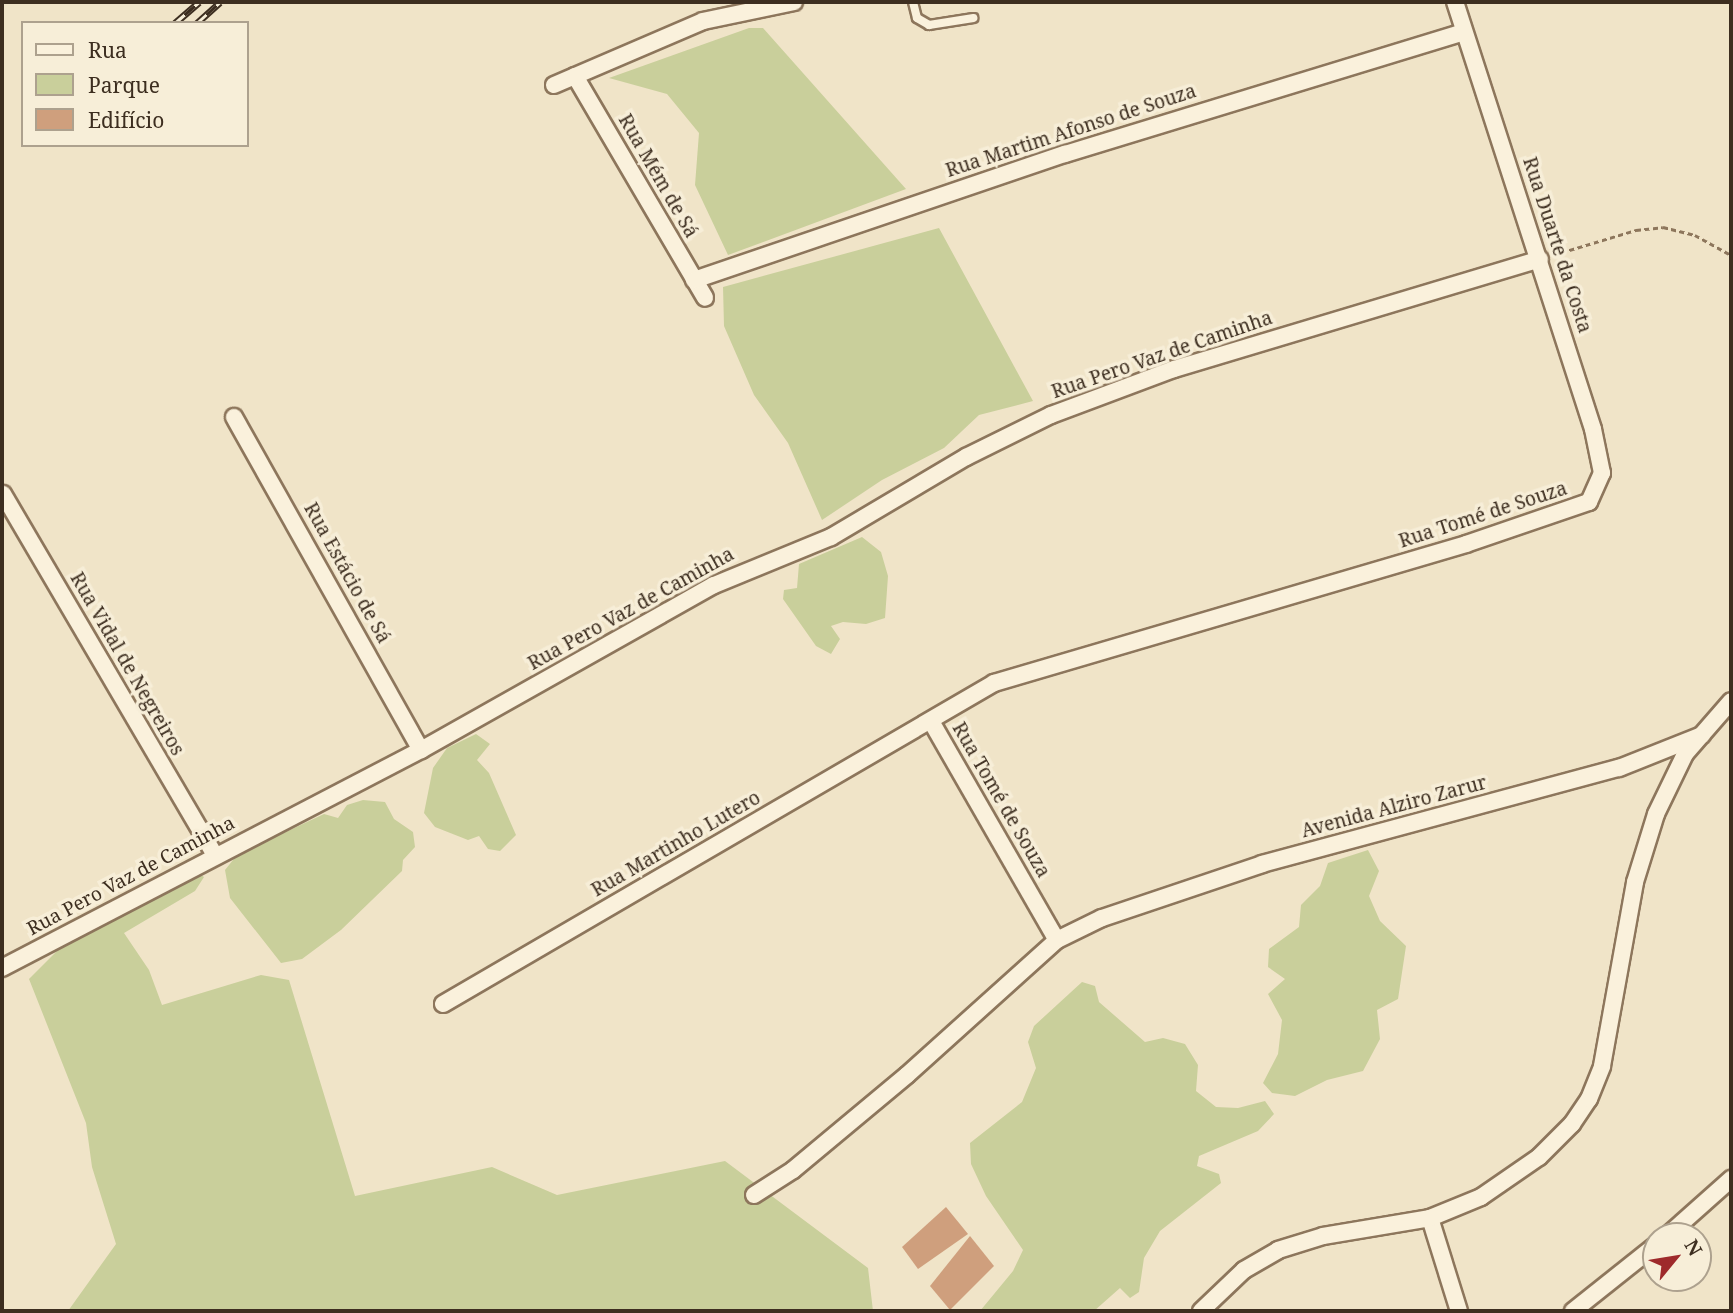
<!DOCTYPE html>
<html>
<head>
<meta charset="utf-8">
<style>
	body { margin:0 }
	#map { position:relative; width:1733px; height:1313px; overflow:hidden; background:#f0e4c8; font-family:"Noto Serif",serif }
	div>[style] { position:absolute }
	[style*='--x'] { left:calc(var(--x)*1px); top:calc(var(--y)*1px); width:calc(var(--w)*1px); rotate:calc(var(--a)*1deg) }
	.green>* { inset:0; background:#c9cf9b }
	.building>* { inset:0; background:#cf9f7d }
	.path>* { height:2.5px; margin-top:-1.25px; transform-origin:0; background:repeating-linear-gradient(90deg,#8d765c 0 5px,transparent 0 8.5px) }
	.roads { filter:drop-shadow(2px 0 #8d765c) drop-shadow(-2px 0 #8d765c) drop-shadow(0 2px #8d765c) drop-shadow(0 -2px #8d765c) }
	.service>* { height:8px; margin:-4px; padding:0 4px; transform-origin:4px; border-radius:4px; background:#faf1dc }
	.minor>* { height:16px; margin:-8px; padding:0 8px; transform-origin:8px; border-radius:8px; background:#faf1dc }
	.rail>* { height:7px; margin-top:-3.5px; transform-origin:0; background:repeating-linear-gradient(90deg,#f7eed8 0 13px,#3d2e20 0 26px); box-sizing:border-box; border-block:2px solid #3d2e20 }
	span { translate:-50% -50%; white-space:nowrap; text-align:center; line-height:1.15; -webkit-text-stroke:7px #f7eed8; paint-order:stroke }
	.street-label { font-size:19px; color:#3d2e20 }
	.frame { position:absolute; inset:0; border:4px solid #3d2e20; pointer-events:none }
	.legend { position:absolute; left:21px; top:21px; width:228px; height:126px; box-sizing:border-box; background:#f7eed8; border:2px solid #ada18e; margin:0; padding:9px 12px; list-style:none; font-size:21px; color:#3d2e20 }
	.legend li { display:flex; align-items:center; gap:14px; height:35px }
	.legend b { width:35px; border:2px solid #ada18e }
	.north { position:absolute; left:1642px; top:1222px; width:70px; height:70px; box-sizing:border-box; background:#f7eed8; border:2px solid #ada18e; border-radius:50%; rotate:60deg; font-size:19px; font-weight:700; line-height:28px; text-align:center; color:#3d2e20 }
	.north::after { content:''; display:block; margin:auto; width:24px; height:32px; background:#9e2a2b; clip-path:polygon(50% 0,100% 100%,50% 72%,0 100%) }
</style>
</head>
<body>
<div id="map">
	<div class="green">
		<div style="clip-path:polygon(749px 28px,763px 28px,906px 189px,728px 255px,695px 185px,699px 133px,667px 94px,609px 78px)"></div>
		<div style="clip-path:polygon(939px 228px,1033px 401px,979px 415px,944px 448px,882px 480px,822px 520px,788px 443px,754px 395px,724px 326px,723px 287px)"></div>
		<div style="clip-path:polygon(862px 537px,881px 552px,888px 576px,885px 618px,866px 624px,843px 622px,831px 626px,840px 639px,831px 654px,816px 646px,783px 599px,784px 590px,797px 588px,799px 564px)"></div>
		<div style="clip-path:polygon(476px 734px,490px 744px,477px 760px,489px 773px,516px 835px,500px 851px,488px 849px,479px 836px,468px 840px,435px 827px,424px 813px,433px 768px,447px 748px)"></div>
		<div style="clip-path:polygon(363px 800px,385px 802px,394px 819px,413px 832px,415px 847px,403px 860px,402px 871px,341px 930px,302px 959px,281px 963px,230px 898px,225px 870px,237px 855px,324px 814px,338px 818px,347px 805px)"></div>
		<div style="clip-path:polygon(1368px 850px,1379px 871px,1369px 896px,1380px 921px,1406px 946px,1398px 999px,1377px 1010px,1380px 1039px,1363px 1071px,1327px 1080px,1295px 1096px,1272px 1093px,1263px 1083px,1278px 1054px,1282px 1020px,1268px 994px,1285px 979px,1268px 967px,1269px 949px,1299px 927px,1301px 905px,1320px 886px,1328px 863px)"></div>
		<div style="clip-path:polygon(197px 872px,204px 877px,195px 891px,124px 933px,149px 970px,162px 1005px,261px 975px,289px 980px,355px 1196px,492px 1167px,557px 1195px,725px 1161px,868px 1268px,873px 1311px,68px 1311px,116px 1244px,92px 1167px,86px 1123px,29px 979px,60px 948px)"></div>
		<div style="clip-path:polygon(1082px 982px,1095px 986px,1099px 1002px,1145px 1042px,1163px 1038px,1185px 1044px,1198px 1065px,1196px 1091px,1216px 1107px,1238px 1108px,1265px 1101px,1274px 1114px,1258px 1131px,1199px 1156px,1197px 1166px,1219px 1174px,1221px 1183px,1160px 1231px,1144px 1258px,1139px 1292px,1130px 1298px,1120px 1288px,1094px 1311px,980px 1311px,1013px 1271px,1023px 1250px,986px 1196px,971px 1164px,970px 1143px,1022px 1102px,1036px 1068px,1028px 1042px,1034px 1026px)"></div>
	</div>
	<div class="building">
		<div style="clip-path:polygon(946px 1207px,968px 1234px,918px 1269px,902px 1247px)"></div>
		<div style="clip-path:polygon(970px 1236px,994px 1266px,950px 1310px,930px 1286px)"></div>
	</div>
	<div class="path">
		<div style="--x:1553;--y:255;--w:87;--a:-16.8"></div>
		<div style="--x:1636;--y:230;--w:27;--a:-6"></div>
		<div style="--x:1663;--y:227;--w:33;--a:14"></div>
		<div style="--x:1695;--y:235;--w:41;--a:29.1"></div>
	</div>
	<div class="roads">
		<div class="service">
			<div style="--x:913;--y:2;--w:16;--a:76"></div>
			<div style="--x:917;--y:18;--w:14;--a:30"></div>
			<div style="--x:929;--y:25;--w:45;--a:-9"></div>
		</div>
		<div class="minor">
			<div style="--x:575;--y:76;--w:257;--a:59.6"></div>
			<div style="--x:554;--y:85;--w:162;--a:-23.2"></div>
			<div style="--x:703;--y:21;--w:93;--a:-11.8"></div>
			<div style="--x:694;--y:280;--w:392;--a:-18.8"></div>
			<div style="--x:1065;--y:154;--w:417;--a:-17"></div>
			<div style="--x:234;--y:417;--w:382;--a:60.7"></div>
			<div style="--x:3;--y:494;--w:419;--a:59.6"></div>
			<div style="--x:932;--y:723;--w:250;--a:60.1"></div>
			<div style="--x:2;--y:968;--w:472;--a:-27.5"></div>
			<div style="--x:421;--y:750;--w:336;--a:-29.4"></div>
			<div style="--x:714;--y:585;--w:126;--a:-22.3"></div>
			<div style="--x:831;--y:537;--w:157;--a:-30.7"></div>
			<div style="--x:966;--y:457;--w:95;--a:-26.3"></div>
			<div style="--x:1051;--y:415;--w:131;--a:-20.5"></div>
			<div style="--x:1174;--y:369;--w:382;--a:-16.7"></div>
			<div style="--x:443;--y:1004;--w:638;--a:-30.22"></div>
			<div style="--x:994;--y:683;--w:492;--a:-16.4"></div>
			<div style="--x:1466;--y:544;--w:130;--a:-18.9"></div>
			<div style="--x:1589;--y:502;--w:32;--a:-66"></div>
			<div style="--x:1602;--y:473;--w:45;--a:-101.6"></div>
			<div style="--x:1593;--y:429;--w:449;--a:-107.9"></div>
			<div style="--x:754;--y:1195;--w:46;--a:-32.7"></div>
			<div style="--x:793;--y:1170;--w:148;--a:-39.8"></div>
			<div style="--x:907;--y:1075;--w:202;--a:-42"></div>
			<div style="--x:1057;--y:940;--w:50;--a:-26.1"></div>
			<div style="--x:1102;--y:918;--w:169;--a:-18.6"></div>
			<div style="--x:1262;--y:864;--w:370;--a:-15.1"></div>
			<div style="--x:1619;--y:768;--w:89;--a:-21.7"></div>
			<div style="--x:1430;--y:1218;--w:97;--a:72.7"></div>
			<div style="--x:1667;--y:1236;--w:86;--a:-41.7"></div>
			<div style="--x:1201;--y:1311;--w:59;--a:-43.6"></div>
			<div style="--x:1244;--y:1270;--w:39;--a:-30"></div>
			<div style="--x:1278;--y:1250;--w:47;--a:-17.3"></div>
			<div style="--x:1323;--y:1236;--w:109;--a:-9.5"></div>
			<div style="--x:1430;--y:1218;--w:55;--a:-22.4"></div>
			<div style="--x:1481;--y:1197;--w:70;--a:-34.6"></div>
			<div style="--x:1539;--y:1157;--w:47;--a:-45"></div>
			<div style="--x:1572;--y:1124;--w:30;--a:-56"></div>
			<div style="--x:1589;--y:1099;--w:35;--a:-68"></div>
			<div style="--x:1602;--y:1066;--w:187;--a:-79.8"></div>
			<div style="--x:1635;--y:882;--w:71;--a:-72.8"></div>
			<div style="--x:1656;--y:814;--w:67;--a:-64.2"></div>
			<div style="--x:1685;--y:754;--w:70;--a:-49"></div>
			<div style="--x:1573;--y:1311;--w:106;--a:-38.5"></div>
		</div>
	</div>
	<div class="rail">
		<div style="--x:175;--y:23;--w:32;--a:-41"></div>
		<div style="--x:197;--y:23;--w:31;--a:-42"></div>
	</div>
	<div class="street-label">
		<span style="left:1071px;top:131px;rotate:-18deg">Rua Martim Afonso de Souza</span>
		<span style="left:658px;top:176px;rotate:60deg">Rua Mém de Sá</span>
		<span style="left:1557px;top:245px;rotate:72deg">Rua Duarte da Costa</span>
		<span style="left:1162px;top:355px;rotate:-19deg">Rua Pero Vaz de Caminha</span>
		<span style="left:1483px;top:515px;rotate:-18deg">Rua Tomé de Souza</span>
		<span style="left:347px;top:573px;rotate:61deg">Rua Estácio de Sá</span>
		<span style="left:631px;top:609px;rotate:-29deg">Rua Pero Vaz de Caminha</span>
		<span style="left:127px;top:664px;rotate:60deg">Rua Vidal de Negreiros</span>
		<span style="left:1001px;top:800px;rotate:60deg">Rua Tomé de Souza</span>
		<span style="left:1394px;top:807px;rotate:-15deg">Avenida Alziro Zarur</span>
		<span style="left:676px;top:844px;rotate:-30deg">Rua Martinho Lutero</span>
		<span style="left:131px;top:876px;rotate:-28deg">Rua Pero Vaz de Caminha</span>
	</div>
	<div class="frame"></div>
	<ul class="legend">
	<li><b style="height:9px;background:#faf1dc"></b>Rua</li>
	<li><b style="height:19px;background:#c9cf9b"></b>Parque</li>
	<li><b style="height:19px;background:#cf9f7d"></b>Edifício</li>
	</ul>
	<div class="north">N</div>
</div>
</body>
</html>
